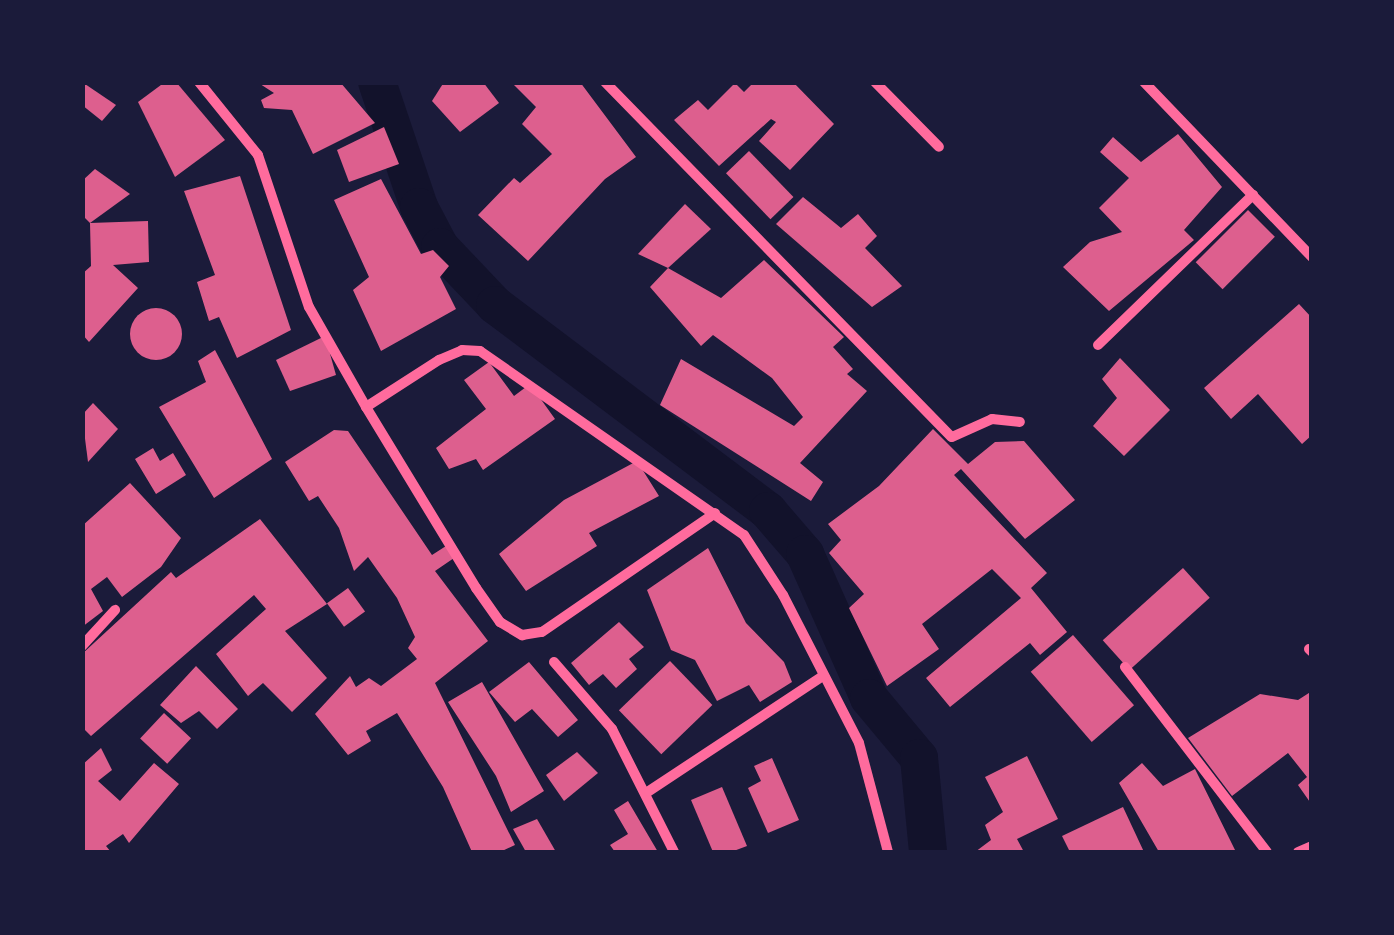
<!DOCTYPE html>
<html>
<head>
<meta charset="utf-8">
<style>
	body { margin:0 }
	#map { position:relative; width:1394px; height:935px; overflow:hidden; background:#1b1b3a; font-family:Literata,serif }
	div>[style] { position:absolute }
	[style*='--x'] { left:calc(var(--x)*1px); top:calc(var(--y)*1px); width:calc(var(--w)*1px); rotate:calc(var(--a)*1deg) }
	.canal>* { height:38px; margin:-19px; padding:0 19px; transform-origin:19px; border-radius:19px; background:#12122b }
	.building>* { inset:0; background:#dd5f8e; transform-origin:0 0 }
	.round { border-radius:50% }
	.minor>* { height:10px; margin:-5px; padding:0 5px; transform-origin:5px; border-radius:5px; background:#ff6b9d }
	span { translate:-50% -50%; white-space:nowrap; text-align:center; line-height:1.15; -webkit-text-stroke:10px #1b1b3a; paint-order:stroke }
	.frame { position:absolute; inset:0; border:85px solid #1b1b3a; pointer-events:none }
</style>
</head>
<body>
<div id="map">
	<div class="canal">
		<div style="--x:377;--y:82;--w:132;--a:71.4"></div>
		<div style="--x:419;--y:207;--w:45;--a:62.3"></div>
		<div style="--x:440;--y:247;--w:80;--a:46.5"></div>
		<div style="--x:495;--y:305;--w:342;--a:37"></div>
		<div style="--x:768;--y:511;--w:57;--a:49.3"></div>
		<div style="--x:805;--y:554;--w:158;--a:66"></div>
		<div style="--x:869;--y:698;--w:78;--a:50.2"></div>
		<div style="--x:919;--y:758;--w:94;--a:84.5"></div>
	</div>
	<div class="building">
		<div style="clip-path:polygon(82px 82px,116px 105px,102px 121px,82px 105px)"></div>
		<div style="clip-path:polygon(165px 82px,176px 82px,225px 140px,175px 177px,138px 102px)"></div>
		<div style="clip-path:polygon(257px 82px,340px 82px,375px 123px,313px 154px,292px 110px,264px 108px,261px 100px,274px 93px)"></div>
		<div style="clip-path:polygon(444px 82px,483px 82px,499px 103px,460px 132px,432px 101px)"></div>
		<div style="clip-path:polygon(511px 82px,580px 82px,636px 157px,605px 179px,528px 261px,478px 215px,514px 178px,520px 183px,552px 154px,522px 124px,536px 107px)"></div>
		<div style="clip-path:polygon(754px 82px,793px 82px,834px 124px,790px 170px,759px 141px,776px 122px,771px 119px,719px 166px,674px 120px,698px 100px,708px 110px,735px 83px,744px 92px)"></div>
		<div style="clip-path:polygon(384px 127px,399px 164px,349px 182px,337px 150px)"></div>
		<div style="clip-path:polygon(1178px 134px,1222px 187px,1184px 230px,1194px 240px,1109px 311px,1063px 267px,1090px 242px,1122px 232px,1099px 208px,1129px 178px,1100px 152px,1113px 137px,1141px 162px)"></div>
		<div style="left:749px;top:151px;width:64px;height:32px;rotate:46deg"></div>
		<div style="clip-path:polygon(95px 169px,130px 194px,90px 223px,82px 215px,82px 181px)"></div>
		<div style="clip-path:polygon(240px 176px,291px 330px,237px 358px,219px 317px,209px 321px,197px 282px,215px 275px,184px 191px)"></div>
		<div style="clip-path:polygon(381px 179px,421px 254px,433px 250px,449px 266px,440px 277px,456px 309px,381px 351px,353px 290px,369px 277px,334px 200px)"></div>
		<div style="clip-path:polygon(803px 197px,841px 228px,858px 214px,877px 236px,865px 248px,902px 286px,872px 307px,776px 224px)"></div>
		<div style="clip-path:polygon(685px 204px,711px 229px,668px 268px,638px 254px)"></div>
		<div style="left:1248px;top:210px;width:38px;height:74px;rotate:45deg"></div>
		<div style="clip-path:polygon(148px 221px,149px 262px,113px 265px,138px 288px,89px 342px,82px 334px,82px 274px,91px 266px,90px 223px)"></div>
		<div style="clip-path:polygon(764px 260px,844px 337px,833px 347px,853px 369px,847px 374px,867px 391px,800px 463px,823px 482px,811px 501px,660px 405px,681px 359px,794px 426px,803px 417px,772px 378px,713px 335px,701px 346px,650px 287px,668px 268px,721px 298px)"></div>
		<div style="clip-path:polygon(1299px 304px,1312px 318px,1312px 435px,1302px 444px,1258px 394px,1231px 419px,1204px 388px)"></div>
		<div class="round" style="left:130px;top:308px;width:52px;height:52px"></div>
		<div style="clip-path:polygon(325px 336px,336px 375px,290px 391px,276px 360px)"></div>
		<div style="clip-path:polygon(215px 350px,272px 459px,214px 498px,159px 407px,206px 382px,198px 361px)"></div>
		<div style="clip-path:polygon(1120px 358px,1170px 410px,1124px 456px,1093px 426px,1117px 398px,1102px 379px)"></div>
		<div style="clip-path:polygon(489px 362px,514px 396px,530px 384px,555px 419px,483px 470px,476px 459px,449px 469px,436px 448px,486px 409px,464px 380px)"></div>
		<div style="clip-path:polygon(93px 403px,118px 429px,88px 462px,82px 415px)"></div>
		<div style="clip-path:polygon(933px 429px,968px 464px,995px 442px,1024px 441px,1075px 500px,1025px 539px,961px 469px,954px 475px,1047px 573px,1031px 588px,1067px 632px,1040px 655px,1030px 643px,950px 707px,926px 678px,1021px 598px,992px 569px,922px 624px,939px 649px,887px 686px,849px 608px,864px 594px,829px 553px,841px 540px,828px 524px,879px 486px)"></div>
		<div style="clip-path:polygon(334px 430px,348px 431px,432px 555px,446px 546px,454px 558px,435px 571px,488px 641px,435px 683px,515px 845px,500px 852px,472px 852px,443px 787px,397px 713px,366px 731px,371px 741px,348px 755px,315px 714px,350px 676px,356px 687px,369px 678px,381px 686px,417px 659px,408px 648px,415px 637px,397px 598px,368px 557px,354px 571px,339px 528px,318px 496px,309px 501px,285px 462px)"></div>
		<div style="clip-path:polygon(153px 448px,160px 461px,173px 453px,186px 475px,156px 494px,135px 459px)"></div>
		<div style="clip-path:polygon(637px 461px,659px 496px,589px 533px,597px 546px,526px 591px,499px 554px,564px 500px)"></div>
		<div style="clip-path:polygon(130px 483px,181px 538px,161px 567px,122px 597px,107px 577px,91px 589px,103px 611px,82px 627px,82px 526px)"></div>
		<div style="clip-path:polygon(260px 519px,327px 604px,285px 631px,327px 678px,292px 712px,263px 683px,248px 696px,216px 654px,266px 609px,254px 595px,91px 736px,82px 727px,82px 654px,171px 572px,176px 578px)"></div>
		<div style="clip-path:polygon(708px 548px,746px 623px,784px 662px,792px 682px,760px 702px,749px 685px,717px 701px,695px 660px,671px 650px,647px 590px)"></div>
		<div style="left:1183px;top:568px;width:40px;height:108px;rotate:48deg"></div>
		<div style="left:348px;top:588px;width:29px;height:26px;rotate:54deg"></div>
		<div style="clip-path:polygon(619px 622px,644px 647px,629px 659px,637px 669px,616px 688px,603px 674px,589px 685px,571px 663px)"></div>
		<div style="left:1073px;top:635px;width:93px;height:56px;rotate:49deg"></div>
		<div style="left:670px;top:661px;width:61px;height:71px;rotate:46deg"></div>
		<div style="clip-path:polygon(529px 662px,578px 720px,558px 737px,532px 709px,515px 722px,489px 692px)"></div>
		<div style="clip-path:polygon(196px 666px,238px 709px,217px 729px,199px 711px,181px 723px,160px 705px)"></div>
		<div style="clip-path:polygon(482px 682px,544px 791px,511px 812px,496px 776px,448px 702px)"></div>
		<div style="clip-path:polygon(1312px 691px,1312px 805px,1298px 785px,1307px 777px,1288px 753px,1232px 796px,1188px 738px,1260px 694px,1298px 700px)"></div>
		<div style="left:164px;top:713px;width:37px;height:35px;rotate:43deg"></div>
		<div style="clip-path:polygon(101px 748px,112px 770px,98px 781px,120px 801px,154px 763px,179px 784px,129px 843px,123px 834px,106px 846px,111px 852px,82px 852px,82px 765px)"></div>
		<div style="clip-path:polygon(577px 752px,598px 773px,564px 801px,546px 775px)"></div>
		<div style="clip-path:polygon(1027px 756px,1058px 819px,1017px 839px,1024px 852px,975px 852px,991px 840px,985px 825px,1003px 812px,985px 777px)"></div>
		<div style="clip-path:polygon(772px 758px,799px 820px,768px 833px,748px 788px,761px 781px,754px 766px)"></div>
		<div style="clip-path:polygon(1142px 763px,1163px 786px,1195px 769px,1236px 852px,1159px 852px,1119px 783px)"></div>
		<div style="clip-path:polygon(722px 787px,747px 846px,731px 852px,713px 852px,691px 800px)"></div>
		<div style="clip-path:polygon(628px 801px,658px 852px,615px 852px,610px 845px,628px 834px,614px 810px)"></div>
		<div style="clip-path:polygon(1123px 807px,1144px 852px,1070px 852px,1062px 836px)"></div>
		<div style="clip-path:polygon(537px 819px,556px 852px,526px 852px,513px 829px)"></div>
	</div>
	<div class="minor">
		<div style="--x:199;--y:82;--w:94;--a:51.1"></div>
		<div style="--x:258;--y:155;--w:160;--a:71.5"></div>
		<div style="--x:309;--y:307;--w:115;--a:60.3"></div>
		<div style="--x:366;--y:407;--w:87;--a:-32.8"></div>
		<div style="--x:439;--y:360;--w:25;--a:-23"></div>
		<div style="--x:462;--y:350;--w:18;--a:3"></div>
		<div style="--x:480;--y:351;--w:322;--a:34.9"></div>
		<div style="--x:744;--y:535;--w:72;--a:57"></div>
		<div style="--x:783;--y:595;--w:166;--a:62.8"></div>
		<div style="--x:859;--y:743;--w:113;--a:75.1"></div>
		<div style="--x:605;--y:82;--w:496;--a:45.7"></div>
		<div style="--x:952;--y:437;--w:44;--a:-24.2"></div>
		<div style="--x:992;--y:419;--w:28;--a:6"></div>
		<div style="--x:875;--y:82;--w:91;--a:45.4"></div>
		<div style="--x:1144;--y:82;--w:243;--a:46.2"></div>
		<div style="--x:1098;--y:345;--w:216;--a:-44.1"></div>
		<div style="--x:366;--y:407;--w:212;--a:58.7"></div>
		<div style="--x:476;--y:588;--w:42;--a:54.8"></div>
		<div style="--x:500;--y:622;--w:26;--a:31"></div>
		<div style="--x:522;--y:635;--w:20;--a:-9"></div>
		<div style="--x:542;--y:632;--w:210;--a:-34.5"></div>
		<div style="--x:82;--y:646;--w:49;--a:-47.5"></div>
		<div style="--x:1309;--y:649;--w:4;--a:45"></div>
		<div style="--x:554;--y:662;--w:89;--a:49.1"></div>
		<div style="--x:612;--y:729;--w:138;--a:63.2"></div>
		<div style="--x:1125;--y:667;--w:233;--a:52.5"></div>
		<div style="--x:649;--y:791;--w:206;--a:-33.5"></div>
		<div style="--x:1298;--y:852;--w:15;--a:-23"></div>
	</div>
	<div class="frame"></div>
</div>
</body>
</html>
